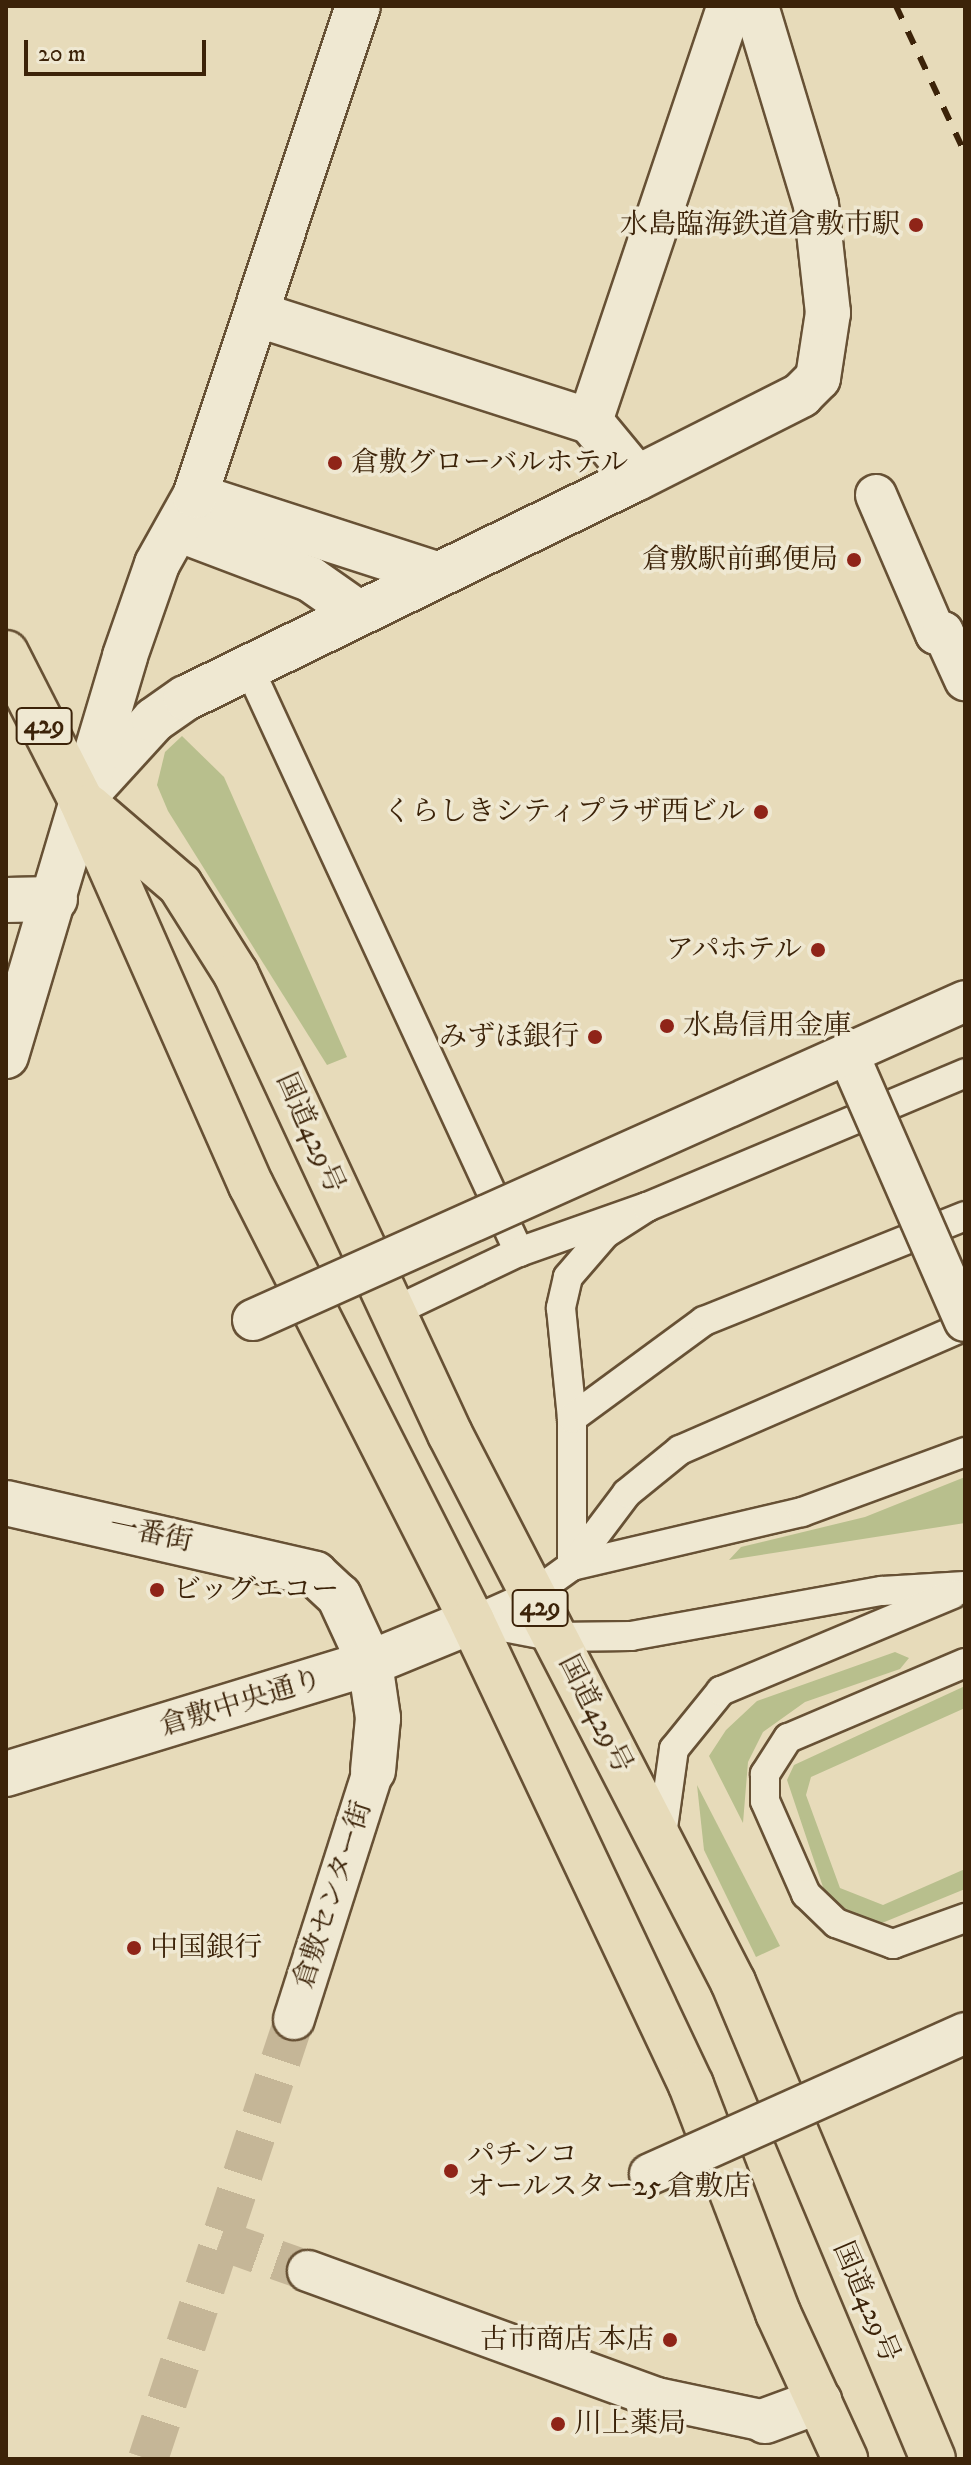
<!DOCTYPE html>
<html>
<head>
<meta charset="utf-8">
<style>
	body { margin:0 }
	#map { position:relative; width:971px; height:2465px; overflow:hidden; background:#e7dbba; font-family:"IM FELL DW Pica","Noto Serif JP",serif }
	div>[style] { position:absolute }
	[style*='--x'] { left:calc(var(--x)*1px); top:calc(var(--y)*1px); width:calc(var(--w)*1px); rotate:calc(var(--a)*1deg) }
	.green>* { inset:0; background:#b8bf8d }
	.pedestrian-tunnel>* { height:40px; margin-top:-20px; transform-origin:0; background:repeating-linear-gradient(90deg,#c5b697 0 40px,transparent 0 60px) }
	.roads { filter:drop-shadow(2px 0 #675135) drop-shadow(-2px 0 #675135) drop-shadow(0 2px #675135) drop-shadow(0 -2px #675135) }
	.service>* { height:28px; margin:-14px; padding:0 14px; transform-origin:14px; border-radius:14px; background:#efe8d2 }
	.pedestrian>* { height:40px; margin:-20px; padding:0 20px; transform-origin:20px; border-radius:20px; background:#efe8d2 }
	.minor>* { height:44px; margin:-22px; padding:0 22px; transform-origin:22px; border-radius:22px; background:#efe8d2 }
	.tertiary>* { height:44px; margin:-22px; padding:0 22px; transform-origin:22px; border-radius:22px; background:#efe8d2 }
	.trunk>* { height:44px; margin:-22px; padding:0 22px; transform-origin:22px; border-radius:22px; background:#e7dbba }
	.rail>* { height:6px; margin-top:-3px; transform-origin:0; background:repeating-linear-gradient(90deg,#3c2309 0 14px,transparent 0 28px) }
	.bridges { filter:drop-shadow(2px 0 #675135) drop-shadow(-2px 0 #675135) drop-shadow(0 2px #675135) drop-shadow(0 -2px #675135) }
	.pedestrian-bridge>* { height:40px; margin:-20px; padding:0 20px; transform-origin:20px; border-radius:20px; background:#efe8d2 }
	.dots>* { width:22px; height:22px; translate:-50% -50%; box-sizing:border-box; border:4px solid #efe8d2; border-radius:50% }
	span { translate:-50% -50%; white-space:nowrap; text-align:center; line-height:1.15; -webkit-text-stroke:7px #efe8d2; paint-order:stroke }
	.shield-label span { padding:2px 6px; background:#efe8d2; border:2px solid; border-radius:6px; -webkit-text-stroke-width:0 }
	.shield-label { font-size:26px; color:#3c2309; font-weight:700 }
	.poi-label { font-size:28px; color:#3c2309 }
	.right { translate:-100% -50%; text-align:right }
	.left { translate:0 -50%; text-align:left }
	.street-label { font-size:28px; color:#3c2309 }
	.frame { position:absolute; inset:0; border:8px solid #3c2309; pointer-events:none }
	.scale { position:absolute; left:24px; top:40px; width:182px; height:36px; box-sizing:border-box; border:4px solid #3c2309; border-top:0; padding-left:10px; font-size:24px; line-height:28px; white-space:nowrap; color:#3c2309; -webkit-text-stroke:6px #efe8d2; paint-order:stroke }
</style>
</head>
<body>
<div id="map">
	<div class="green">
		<div style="clip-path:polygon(182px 736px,224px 777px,347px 1057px,327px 1065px,168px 811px,157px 785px,165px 752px)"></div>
		<div style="clip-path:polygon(965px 1477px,965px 1523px,729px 1560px,741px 1547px,865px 1517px)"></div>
		<div style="clip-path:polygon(895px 1652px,909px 1658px,900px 1669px,805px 1702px,763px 1732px,748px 1762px,743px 1823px,709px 1756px,726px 1730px,757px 1701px)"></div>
		<div style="clip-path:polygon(965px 1686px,965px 1708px,811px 1777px,806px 1795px,840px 1888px,883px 1905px,965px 1869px,965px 1889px,882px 1923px,842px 1909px,826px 1896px,787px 1780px,794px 1765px)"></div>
		<div style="clip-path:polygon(697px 1785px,780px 1946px,756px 1957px,704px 1850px)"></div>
	</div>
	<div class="pedestrian-tunnel">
		<div style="--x:220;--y:2240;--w:93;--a:19.4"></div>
		<div style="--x:148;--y:2459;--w:464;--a:-71.6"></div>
	</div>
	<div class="roads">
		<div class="service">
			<div style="--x:248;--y:666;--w:646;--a:65.18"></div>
			<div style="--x:647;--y:1207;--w:50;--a:147.3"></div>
			<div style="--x:605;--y:1234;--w:57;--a:130.7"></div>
			<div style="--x:568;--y:1277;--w:32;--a:103"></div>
			<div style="--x:561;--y:1308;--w:111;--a:84.3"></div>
			<div style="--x:572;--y:1418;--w:148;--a:90"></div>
			<div style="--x:572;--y:1566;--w:236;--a:-13.2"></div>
			<div style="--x:802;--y:1512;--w:174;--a:-20.2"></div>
			<div style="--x:393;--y:1312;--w:140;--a:-25.5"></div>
			<div style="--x:519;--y:1252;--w:136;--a:-19.4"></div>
			<div style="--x:647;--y:1207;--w:345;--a:-22.8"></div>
			<div style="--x:572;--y:1418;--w:164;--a:-36.3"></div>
			<div style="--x:704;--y:1321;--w:281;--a:-21.9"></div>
			<div style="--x:472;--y:1621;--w:67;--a:-23.9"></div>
			<div style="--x:533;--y:1594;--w:48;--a:-35.7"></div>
			<div style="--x:572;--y:1566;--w:91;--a:-53"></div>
			<div style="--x:627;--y:1493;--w:68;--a:-39.1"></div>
			<div style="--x:680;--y:1450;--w:311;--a:-23.5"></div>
			<div style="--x:472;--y:1621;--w:85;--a:10.9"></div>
			<div style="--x:555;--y:1637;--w:76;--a:-0.8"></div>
			<div style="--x:631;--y:1636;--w:255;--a:-10.2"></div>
			<div style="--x:882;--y:1591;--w:83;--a:-3.4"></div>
			<div style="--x:965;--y:1663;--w:192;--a:157"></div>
			<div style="--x:788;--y:1738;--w:43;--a:122.6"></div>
			<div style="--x:765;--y:1774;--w:27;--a:90"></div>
			<div style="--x:765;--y:1801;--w:102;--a:66.2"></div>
			<div style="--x:806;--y:1894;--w:42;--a:44"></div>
			<div style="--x:836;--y:1923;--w:61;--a:20.2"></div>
			<div style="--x:893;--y:1944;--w:77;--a:-19.9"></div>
			<div style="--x:662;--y:1835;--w:87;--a:-82.1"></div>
			<div style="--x:674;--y:1749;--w:75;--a:-51"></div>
			<div style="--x:721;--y:1691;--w:251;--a:-22.7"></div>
		</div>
		<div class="pedestrian">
			<div style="--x:876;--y:495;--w:151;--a:66.7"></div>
			<div style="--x:936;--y:634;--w:7;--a:-16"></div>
			<div style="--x:943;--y:632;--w:53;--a:65.4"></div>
			<div style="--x:294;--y:2019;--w:260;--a:-72.3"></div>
			<div style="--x:308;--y:2271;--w:371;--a:20"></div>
			<div style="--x:657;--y:2398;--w:110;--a:12"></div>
		</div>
		<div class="minor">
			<div style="--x:256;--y:314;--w:351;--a:17.8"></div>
			<div style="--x:590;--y:421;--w:74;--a:50.5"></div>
			<div style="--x:590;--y:421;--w:438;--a:-71.4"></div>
			<div style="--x:195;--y:496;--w:251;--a:17.9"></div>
			<div style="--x:180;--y:530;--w:139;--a:20.7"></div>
			<div style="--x:310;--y:579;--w:57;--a:35.1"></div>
			<div style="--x:81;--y:800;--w:108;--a:-47.6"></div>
			<div style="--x:154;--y:720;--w:39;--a:-35"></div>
			<div style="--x:186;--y:698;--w:502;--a:-26"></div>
			<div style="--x:637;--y:478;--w:184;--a:-26.8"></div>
			<div style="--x:801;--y:395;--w:24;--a:-45"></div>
			<div style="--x:818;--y:378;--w:66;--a:-81.3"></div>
			<div style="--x:828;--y:313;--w:109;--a:-96.3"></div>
			<div style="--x:816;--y:205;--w:208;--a:-106.8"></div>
			<div style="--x:6;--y:900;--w:49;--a:-1.2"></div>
			<div style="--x:6;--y:1056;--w:417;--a:-73.4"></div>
			<div style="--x:125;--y:656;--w:97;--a:-70.8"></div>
			<div style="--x:157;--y:564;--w:78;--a:-60.8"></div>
			<div style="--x:195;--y:496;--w:516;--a:-71.6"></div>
			<div style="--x:6;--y:1503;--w:317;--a:12.9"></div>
			<div style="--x:315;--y:1574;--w:33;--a:43"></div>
			<div style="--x:339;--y:1596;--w:74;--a:65.2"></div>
			<div style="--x:370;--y:1663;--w:56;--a:81.7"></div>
			<div style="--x:378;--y:1718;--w:53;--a:95.4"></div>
			<div style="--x:765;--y:2421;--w:58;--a:-20.3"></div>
		</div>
		<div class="tertiary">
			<div style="--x:6;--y:1774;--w:381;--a:-17"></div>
			<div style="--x:370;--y:1663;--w:110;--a:-22.4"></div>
		</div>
		<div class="trunk">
			<div style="--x:6;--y:653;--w:165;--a:63"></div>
			<div style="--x:81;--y:800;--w:421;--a:66.2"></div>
			<div style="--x:251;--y:1185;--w:489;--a:63.1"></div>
			<div style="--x:472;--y:1621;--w:513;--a:64.73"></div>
			<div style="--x:691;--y:2085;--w:244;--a:69.1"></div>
			<div style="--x:778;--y:2313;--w:161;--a:65.3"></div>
			<div style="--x:89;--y:807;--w:120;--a:40.6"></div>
			<div style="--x:180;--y:885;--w:105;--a:57.8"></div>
			<div style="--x:236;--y:974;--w:507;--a:65.05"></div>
			<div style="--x:450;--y:1434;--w:617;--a:62.69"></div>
			<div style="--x:733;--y:1982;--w:517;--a:67.25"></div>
		</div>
	</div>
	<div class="rail">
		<div style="--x:896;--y:6;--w:162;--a:64.9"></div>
	</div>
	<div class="bridges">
		<div class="pedestrian-bridge">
			<div style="--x:849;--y:1056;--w:289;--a:66.4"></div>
			<div style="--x:253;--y:1320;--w:780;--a:-24.13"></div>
			<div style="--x:650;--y:2174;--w:345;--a:-24.1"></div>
		</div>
	</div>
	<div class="dots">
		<div style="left:916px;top:225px;background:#8f2418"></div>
		<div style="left:335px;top:463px;background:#8f2418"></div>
		<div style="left:854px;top:560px;background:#8f2418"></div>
		<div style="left:761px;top:812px;background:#8f2418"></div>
		<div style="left:818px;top:950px;background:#8f2418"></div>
		<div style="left:667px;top:1026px;background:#8f2418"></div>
		<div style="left:595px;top:1037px;background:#8f2418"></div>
		<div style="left:157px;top:1590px;background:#8f2418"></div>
		<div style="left:134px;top:1948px;background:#8f2418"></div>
		<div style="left:451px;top:2171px;background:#8f2418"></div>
		<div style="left:670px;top:2340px;background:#8f2418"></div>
		<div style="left:558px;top:2424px;background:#8f2418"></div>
	</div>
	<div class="shield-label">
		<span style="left:44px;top:726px">429</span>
		<span style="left:540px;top:1608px">429</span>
	</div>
	<div class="poi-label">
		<span class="right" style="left:900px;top:225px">水島臨海鉄道倉敷市駅</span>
		<span class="left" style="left:351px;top:463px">倉敷グローバルホテル</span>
		<span class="right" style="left:838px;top:560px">倉敷駅前郵便局</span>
		<span class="right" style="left:745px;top:812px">くらしきシティプラザ西ビル</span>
		<span class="right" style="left:802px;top:950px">アパホテル</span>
		<span class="left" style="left:683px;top:1026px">水島信用金庫</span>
		<span class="right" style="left:579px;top:1037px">みずほ銀行</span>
		<span class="left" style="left:173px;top:1590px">ビッグエコー</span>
		<span class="left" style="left:150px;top:1948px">中国銀行</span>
		<span class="left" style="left:467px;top:2171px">パチンコ<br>オールスター25 倉敷店</span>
		<span class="right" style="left:654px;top:2340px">古市商店 本店</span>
		<span class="left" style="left:574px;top:2424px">川上薬局</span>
	</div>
	<div class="street-label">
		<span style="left:310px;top:1133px;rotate:66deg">国道429号</span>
		<span style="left:151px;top:1534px;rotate:12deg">一番街</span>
		<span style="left:241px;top:1703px;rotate:-17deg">倉敷中央通り</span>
		<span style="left:595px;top:1714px;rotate:63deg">国道429号</span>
		<span style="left:333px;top:1895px;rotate:-72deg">倉敷センター街</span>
		<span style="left:866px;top:2302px;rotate:67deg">国道429号</span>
	</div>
	<div class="frame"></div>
	<div class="scale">20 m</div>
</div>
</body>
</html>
